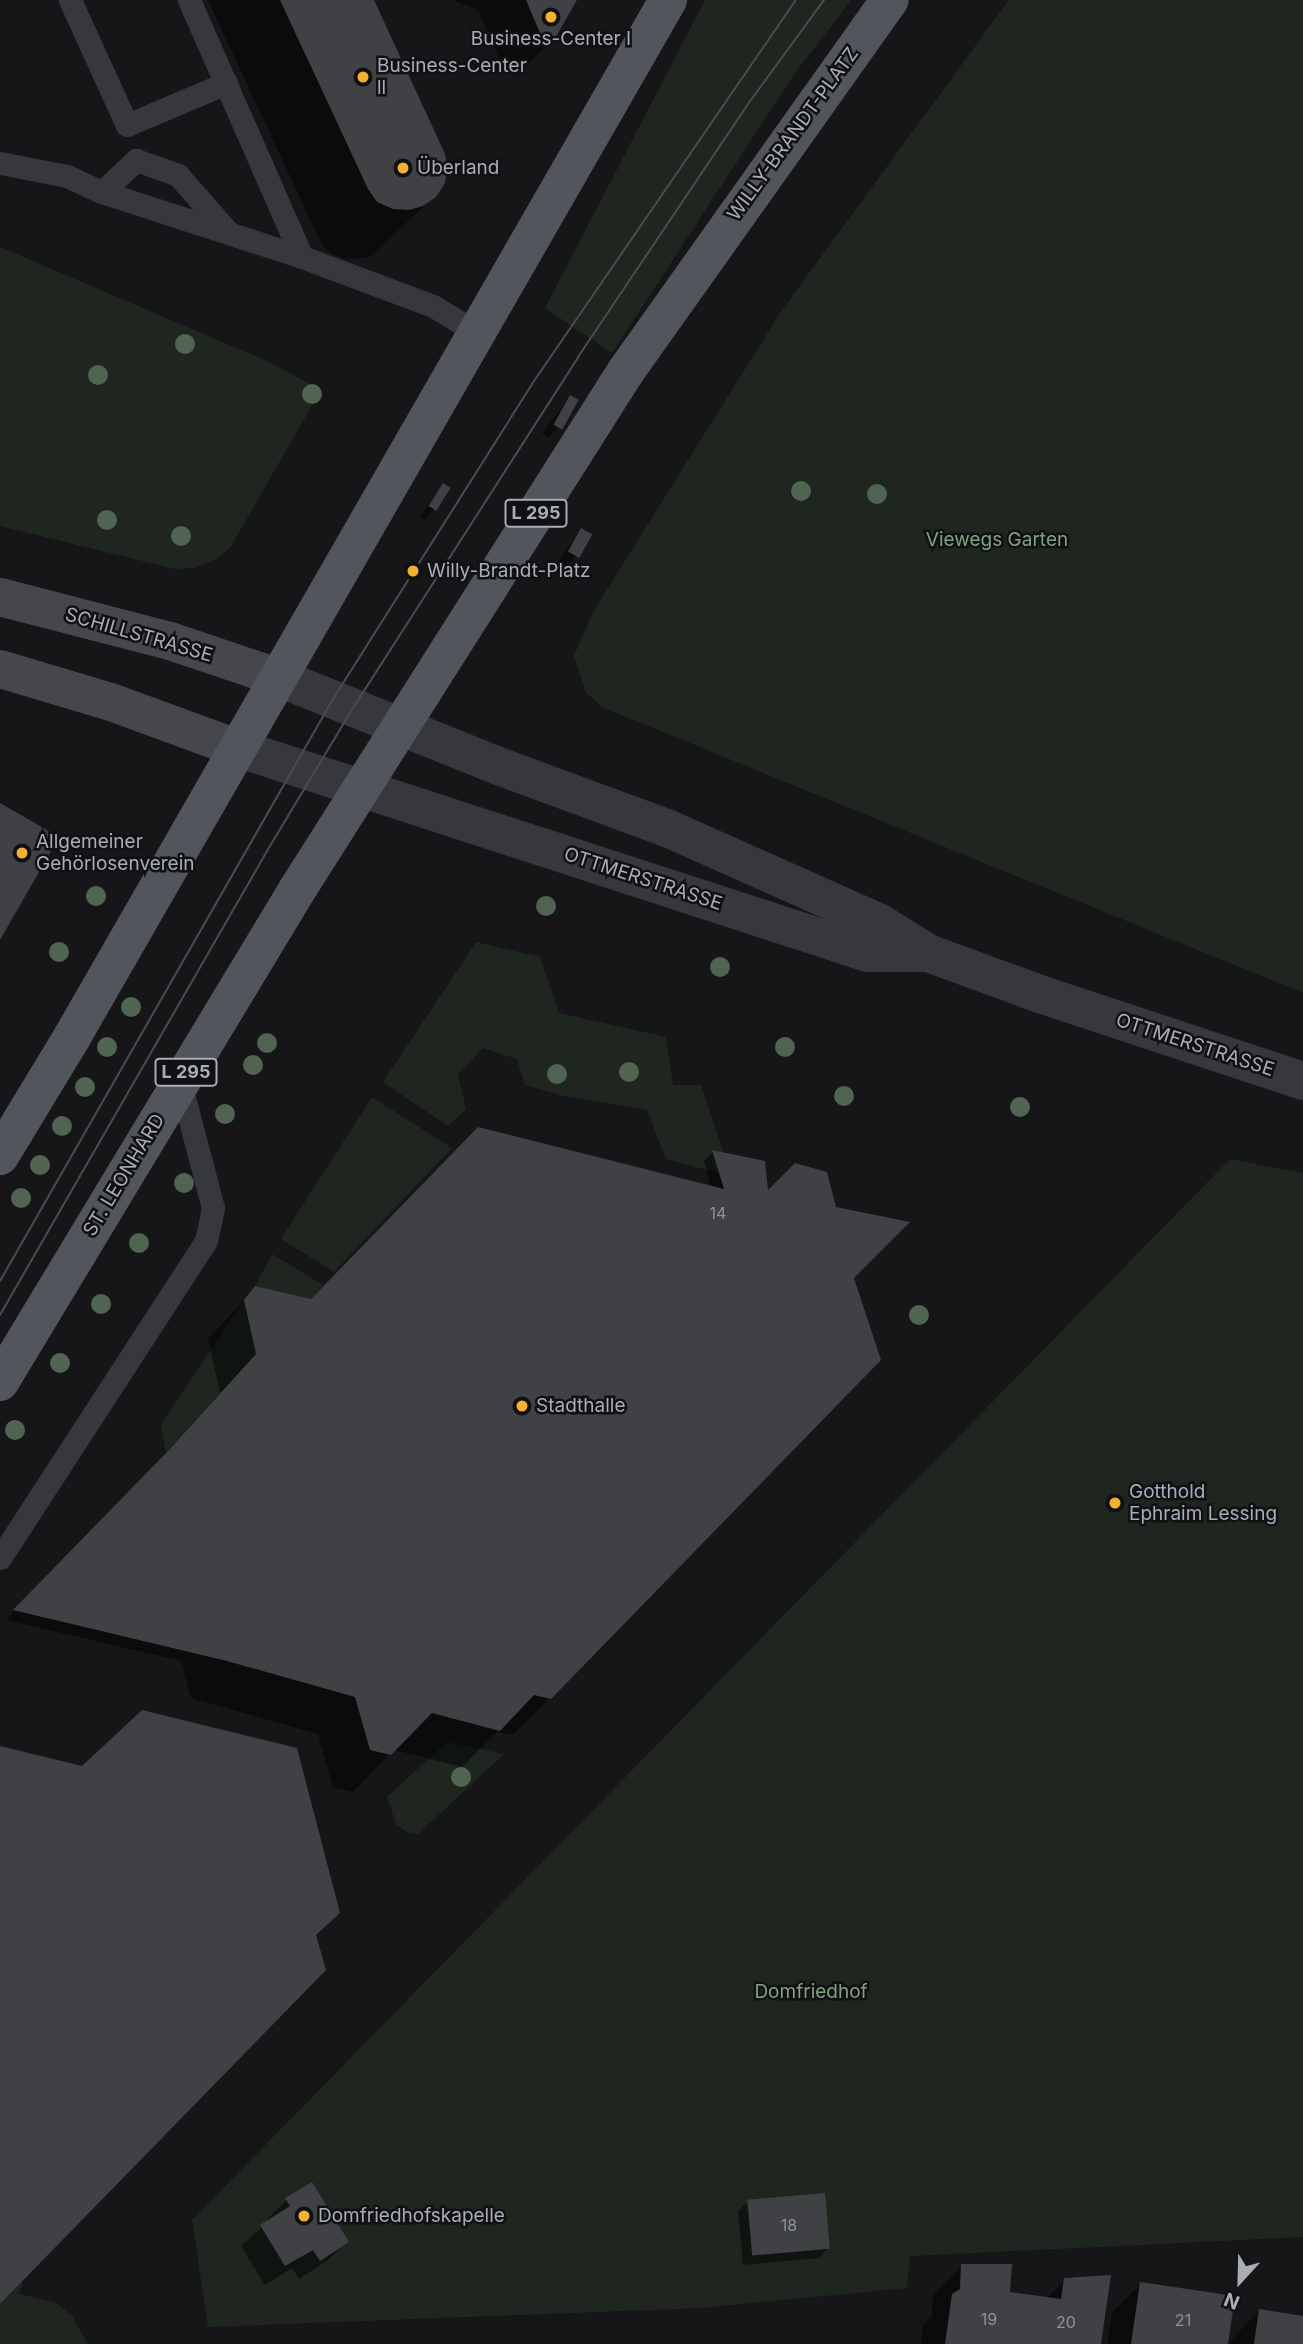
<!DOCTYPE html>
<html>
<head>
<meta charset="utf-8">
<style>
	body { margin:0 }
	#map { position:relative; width:1303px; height:2344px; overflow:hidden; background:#161618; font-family:Inter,sans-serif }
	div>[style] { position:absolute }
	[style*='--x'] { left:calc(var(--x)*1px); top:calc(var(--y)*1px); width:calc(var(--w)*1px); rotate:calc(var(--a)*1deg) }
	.green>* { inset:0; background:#1e261f }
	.shadow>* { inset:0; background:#0007 }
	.building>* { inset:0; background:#404145; transform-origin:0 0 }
	.service>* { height:23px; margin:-11.5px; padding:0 11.5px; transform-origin:11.5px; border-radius:11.5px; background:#37383d }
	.tertiary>* { height:38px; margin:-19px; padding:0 19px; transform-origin:19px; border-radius:19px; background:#37383d }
	.secondary>* { height:38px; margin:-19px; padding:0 19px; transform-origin:19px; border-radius:19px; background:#45474d }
	.primary>* { height:38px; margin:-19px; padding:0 19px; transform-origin:19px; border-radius:19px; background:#53555c }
	.tram>* { height:2px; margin:-1px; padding:0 1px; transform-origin:1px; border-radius:1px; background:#4a4c52 }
	.trees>* { width:20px; height:20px; margin:-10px; border-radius:50%; background:#506452 }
	.dots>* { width:19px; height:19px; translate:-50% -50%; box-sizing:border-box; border:4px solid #111113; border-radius:50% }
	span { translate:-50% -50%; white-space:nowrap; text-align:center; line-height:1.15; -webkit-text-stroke:5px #111113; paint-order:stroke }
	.number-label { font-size:16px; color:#8e929b }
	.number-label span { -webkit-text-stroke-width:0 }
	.shield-label span { padding:2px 5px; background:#111113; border:2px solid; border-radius:5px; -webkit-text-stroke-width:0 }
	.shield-label { font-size:18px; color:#a8adb8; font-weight:700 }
	.poi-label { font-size:19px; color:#a8adb8 }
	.left { translate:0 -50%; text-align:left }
	.street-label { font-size:19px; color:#a8adb8 }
	.park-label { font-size:19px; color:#7fa381 }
	.north { position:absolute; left:1205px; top:2246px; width:70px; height:70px; -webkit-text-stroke:5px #111113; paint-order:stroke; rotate:202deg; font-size:19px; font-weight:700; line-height:28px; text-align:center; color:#a8adb8 }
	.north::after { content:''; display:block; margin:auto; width:24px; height:32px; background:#a8adb8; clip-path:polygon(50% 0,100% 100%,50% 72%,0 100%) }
</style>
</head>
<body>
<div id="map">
	<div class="green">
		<div style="clip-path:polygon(705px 0,851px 0,795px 73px,612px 353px,545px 308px)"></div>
		<div style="clip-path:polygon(1009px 0,1303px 0,1303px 993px,604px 708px,586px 693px,574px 656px,593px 612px,782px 310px)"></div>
		<div style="clip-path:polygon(0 247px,267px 361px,321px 390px,230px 548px,216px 559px,195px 568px,175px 569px,0 526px)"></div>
		<div style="clip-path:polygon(476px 942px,540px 957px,559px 1013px,666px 1037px,673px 1085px,701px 1085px,724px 1154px,719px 1173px,666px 1159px,647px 1110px,564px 1096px,525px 1085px,517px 1059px,483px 1048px,458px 1074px,466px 1109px,448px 1126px,383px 1082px)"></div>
		<div style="clip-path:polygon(372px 1097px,452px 1148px,334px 1272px,281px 1239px)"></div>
		<div style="clip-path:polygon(1230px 1159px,1303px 1173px,1303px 2237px,910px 2256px,907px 2288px,701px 2308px,208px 2327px,192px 2220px)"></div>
		<div style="clip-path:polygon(272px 1254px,323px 1285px,311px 1299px,255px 1286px)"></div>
		<div style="clip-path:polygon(244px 1300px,256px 1354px,166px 1453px,161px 1424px)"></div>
		<div style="clip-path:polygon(447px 1742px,504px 1754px,418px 1834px,407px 1832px,396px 1824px,387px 1797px)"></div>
		<div style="clip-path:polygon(23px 2280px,19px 2294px,57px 2303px,72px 2316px,88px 2344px,0 2344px,0 2304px)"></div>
	</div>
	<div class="shadow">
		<div style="clip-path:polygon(208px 0,370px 0,435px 196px,371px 256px,357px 259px,342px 258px,327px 251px,319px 239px)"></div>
		<div style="clip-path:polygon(452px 0,575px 0,553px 38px,516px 76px,509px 72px,506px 75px,478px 10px)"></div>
		<div style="clip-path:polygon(570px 397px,558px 428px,548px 438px,542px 433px)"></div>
		<div style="clip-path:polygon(444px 485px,448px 489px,425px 520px,420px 516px)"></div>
		<div style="clip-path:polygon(582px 530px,575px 557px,566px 566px,558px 561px)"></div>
		<div style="clip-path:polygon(713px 1152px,767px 1193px,852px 1278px,550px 1698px,512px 1735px,497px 1732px,462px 1767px,394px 1750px,353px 1792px,333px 1787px,318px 1734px,191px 1698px,181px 1661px,6px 1620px,130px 1492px,220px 1393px,208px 1339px,255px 1288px,311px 1301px,711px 1188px,704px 1161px)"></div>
		<div style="clip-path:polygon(287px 2200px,347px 2242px,327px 2261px,299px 2279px,292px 2268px,265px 2285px,241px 2246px,268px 2222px,267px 2219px)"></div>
		<div style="clip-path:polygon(748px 2202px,828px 2249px,819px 2258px,743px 2265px,738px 2211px)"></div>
		<div style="clip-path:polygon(962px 2266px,1008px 2294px,1046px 2299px,1065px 2280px,1099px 2344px,921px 2344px,923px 2325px,932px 2316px,933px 2295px)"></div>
		<div style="clip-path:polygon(1141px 2284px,1226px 2344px,1107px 2344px,1112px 2313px)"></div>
		<div style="clip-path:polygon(1260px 2310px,1303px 2317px,1303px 2344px,1230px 2344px,1231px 2340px)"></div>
	</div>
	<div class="building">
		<div style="clip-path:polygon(280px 0,374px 0,445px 154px,448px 167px,445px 183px,436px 197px,423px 206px,409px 210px,393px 209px,377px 202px,368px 189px)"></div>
		<div style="clip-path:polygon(526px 0,577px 0,554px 40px,546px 35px,543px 40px)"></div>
		<div style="left:570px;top:395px;width:10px;height:34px;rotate:29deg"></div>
		<div style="left:443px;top:483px;width:9px;height:27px;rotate:32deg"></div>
		<div style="left:581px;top:528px;width:13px;height:27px;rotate:29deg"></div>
		<div style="clip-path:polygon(0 803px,59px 837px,0 940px)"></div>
		<div style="clip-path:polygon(478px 1127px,724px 1189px,712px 1150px,765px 1161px,768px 1190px,795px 1163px,827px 1172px,836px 1207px,910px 1222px,854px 1278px,881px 1360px,551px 1699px,534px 1695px,500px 1731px,432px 1713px,391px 1755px,370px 1750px,355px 1697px,227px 1661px,13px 1610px,166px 1453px,256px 1354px,244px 1300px,255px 1286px,311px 1299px)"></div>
		<div style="clip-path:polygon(142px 1710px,297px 1748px,340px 1913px,316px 1935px,326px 1970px,0 2304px,0 1746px,82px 1766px)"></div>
		<div style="clip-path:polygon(312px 2182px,349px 2242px,320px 2261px,313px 2250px,285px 2266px,260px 2225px,290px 2206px,285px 2198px)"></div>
		<div style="left:825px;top:2193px;width:56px;height:78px;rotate:85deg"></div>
		<div style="clip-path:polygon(961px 2264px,1012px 2264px,1010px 2292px,1061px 2299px,1064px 2278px,1111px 2275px,1101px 2344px,945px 2344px,952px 2294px,960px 2289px)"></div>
		<div style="clip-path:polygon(1140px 2282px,1235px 2296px,1228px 2344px,1131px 2344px)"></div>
		<div style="clip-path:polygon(1259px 2309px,1303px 2316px,1303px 2344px,1254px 2344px)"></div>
	</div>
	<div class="service">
		<div style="--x:70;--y:0;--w:137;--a:65.5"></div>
		<div style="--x:127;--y:125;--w:108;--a:-23"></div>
		<div style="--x:189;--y:0;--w:281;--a:66.3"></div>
		<div style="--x:0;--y:163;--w:68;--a:11"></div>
		<div style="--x:67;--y:176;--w:38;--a:25"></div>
		<div style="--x:102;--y:192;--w:210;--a:18"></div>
		<div style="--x:302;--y:257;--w:140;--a:20.5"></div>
		<div style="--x:433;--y:306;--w:50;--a:31.2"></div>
		<div style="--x:102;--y:192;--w:47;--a:-43.3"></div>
		<div style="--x:136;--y:160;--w:45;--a:19.7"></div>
		<div style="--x:178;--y:175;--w:74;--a:48.8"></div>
		<div style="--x:0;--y:1558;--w:378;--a:-57"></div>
		<div style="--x:206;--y:1241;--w:34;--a:-78"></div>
		<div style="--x:213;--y:1208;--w:130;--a:-104.7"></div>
	</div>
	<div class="tertiary">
		<div style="--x:277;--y:677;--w:241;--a:21.9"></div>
		<div style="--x:501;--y:767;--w:177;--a:20.2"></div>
		<div style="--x:667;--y:828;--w:233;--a:24"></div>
		<div style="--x:880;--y:923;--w:57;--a:32"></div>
		<div style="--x:928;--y:953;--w:122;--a:20.1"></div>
		<div style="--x:1043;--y:995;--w:274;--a:18.3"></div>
		<div style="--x:237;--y:748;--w:663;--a:18"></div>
		<div style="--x:868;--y:953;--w:60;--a:0"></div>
	</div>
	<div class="secondary">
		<div style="--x:0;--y:597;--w:176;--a:14.5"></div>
		<div style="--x:170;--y:641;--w:113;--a:18.6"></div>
		<div style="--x:0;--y:669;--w:116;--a:16.6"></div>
		<div style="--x:111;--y:702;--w:134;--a:20.1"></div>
	</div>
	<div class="primary">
		<div style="--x:0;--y:1156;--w:139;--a:-58.8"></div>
		<div style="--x:72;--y:1037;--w:1196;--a:-60.11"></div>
		<div style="--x:0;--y:1382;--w:575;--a:-58.88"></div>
		<div style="--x:297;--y:890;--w:614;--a:-57.63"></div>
		<div style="--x:626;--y:371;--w:455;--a:-54.6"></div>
	</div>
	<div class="tram">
		<div style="--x:0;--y:1281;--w:671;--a:-60.22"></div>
		<div style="--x:333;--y:699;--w:376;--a:-57.7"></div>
		<div style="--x:534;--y:381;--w:462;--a:-55.5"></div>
		<div style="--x:0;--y:1315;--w:535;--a:-60.08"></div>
		<div style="--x:267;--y:851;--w:167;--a:-59"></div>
		<div style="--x:353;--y:708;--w:417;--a:-57.3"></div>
		<div style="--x:578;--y:357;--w:310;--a:-56.1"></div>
		<div style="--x:751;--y:100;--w:124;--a:-53.9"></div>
	</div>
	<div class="trees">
		<div style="left:185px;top:344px"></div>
		<div style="left:98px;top:375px"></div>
		<div style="left:312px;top:394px"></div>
		<div style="left:801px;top:491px"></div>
		<div style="left:877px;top:494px"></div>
		<div style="left:107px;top:520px"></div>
		<div style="left:181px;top:536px"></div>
		<div style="left:96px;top:896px"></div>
		<div style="left:546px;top:906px"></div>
		<div style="left:59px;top:952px"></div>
		<div style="left:720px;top:967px"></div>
		<div style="left:131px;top:1007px"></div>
		<div style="left:267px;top:1043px"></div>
		<div style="left:107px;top:1047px"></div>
		<div style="left:785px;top:1047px"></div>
		<div style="left:253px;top:1065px"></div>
		<div style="left:629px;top:1072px"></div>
		<div style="left:557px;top:1074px"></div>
		<div style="left:85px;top:1087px"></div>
		<div style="left:844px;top:1096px"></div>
		<div style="left:1020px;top:1107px"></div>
		<div style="left:225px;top:1114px"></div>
		<div style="left:62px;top:1126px"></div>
		<div style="left:40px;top:1165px"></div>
		<div style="left:184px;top:1183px"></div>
		<div style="left:21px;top:1198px"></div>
		<div style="left:139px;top:1243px"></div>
		<div style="left:101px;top:1304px"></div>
		<div style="left:919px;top:1315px"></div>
		<div style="left:60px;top:1363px"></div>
		<div style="left:15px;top:1430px"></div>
		<div style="left:461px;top:1777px"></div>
	</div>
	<div class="dots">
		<div style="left:551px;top:17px;background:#f2b134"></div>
		<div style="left:363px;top:77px;background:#f2b134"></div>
		<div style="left:403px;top:168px;background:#f2b134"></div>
		<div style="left:413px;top:571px;background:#f2b134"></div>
		<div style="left:22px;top:853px;background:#f2b134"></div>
		<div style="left:522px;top:1406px;background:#f2b134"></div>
		<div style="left:1115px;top:1503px;background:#f2b134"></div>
		<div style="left:304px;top:2216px;background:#f2b134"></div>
	</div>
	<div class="number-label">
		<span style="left:718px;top:1213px">14</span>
		<span style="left:789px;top:2225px">18</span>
		<span style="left:989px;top:2319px">19</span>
		<span style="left:1183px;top:2320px">21</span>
		<span style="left:1066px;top:2322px">20</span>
	</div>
	<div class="shield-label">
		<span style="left:536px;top:513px">L 295</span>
		<span style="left:186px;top:1072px">L 295</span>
	</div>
	<div class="poi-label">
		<span style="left:551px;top:39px">Business-Center I</span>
		<span class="left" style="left:377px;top:77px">Business-Center<br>ll</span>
		<span class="left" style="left:417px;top:168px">Überland</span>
		<span class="left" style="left:427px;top:571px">Willy-Brandt-Platz</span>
		<span class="left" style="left:36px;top:853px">Allgemeiner<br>Gehörlosenverein</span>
		<span class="left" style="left:536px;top:1406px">Stadthalle</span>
		<span class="left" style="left:1129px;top:1503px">Gotthold<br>Ephraim Lessing</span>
		<span class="left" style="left:318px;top:2216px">Domfriedhofskapelle</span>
	</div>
	<div class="street-label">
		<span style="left:793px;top:134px;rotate:-54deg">WILLY-BRANDT-PLATZ</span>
		<span style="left:139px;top:635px;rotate:16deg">SCHILLSTRASSE</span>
		<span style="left:643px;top:879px;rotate:18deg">OTTMERSTRASSE</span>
		<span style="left:1195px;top:1045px;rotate:18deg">OTTMERSTRASSE</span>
		<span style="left:124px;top:1175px;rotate:-59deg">ST. LEONHARD</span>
	</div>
	<div class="park-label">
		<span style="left:997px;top:540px">Viewegs Garten</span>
		<span style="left:811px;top:1992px">Domfriedhof</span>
	</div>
	<div class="north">N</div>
</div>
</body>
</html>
